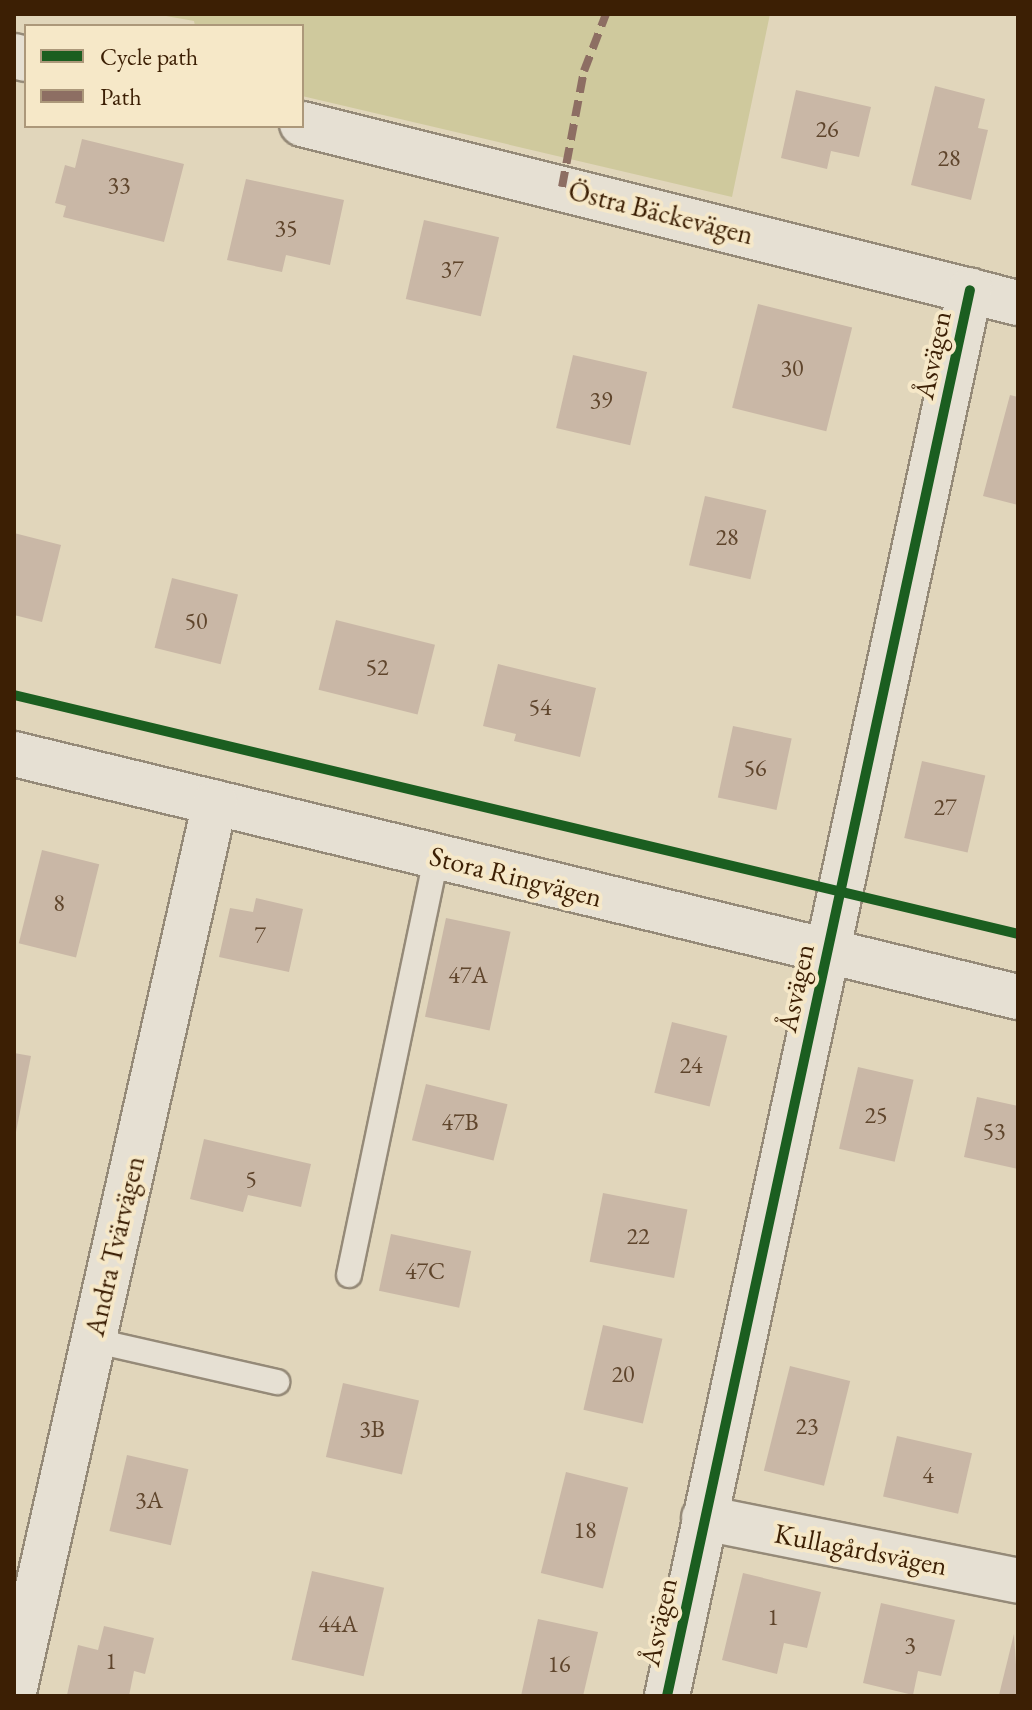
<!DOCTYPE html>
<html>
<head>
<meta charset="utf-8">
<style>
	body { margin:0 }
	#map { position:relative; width:1032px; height:1710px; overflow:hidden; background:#e1d6bb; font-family:"EB Garamond",serif }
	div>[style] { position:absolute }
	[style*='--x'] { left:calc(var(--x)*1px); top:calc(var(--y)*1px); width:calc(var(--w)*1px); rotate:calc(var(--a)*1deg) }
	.green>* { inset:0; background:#cfc99d }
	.building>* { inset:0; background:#c9b7a6; transform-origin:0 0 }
	.roads { filter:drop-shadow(2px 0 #958a78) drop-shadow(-2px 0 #958a78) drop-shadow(0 2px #958a78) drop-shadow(0 -2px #958a78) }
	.lane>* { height:24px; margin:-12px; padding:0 12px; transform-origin:12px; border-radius:12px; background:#e6e0d3 }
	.street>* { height:44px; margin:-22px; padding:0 22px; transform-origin:22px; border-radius:22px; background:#e6e0d3 }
	.quiet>* { height:8px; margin-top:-4px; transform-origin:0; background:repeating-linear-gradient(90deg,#8d6e63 0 16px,transparent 0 24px) }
	.cycleway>* { height:10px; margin:-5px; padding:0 5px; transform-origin:5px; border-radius:5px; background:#1b5e20 }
	span { translate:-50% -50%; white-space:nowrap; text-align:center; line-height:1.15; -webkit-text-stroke:8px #f6e8c8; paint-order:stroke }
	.number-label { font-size:24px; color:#5f452c }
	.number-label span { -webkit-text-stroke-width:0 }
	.street-label { font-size:28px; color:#3c1f04 }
	.frame { position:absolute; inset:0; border:16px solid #3c1f04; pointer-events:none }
	.legend { position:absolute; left:24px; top:24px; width:280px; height:104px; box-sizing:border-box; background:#f6e8c8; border:2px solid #ac987a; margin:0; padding:10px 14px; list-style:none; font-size:24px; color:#3c1f04 }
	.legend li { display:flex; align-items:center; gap:16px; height:40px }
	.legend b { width:40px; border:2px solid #ac987a }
</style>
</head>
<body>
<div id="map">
	<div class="green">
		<div style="clip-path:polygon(155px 14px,770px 14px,732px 197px,302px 96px,302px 26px,195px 26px,194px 21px)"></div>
	</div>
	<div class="building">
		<div style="clip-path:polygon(935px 86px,985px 99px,978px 128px,988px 130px,971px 200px,911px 185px)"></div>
		<div style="clip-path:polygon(796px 90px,871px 107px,859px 157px,831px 151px,827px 169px,781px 158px)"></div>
		<div style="clip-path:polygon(82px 139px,184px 164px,164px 242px,63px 217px,66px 206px,55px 203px,65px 165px,75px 168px)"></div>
		<div style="clip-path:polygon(246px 179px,344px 200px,330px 265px,286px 255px,282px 272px,227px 260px)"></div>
		<div style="left:424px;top:220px;width:77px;height:81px;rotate:13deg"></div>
		<div style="left:758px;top:304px;width:97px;height:107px;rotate:14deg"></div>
		<div style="left:573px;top:355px;width:76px;height:75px;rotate:13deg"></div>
		<div style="clip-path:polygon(1010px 395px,1018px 397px,1018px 505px,983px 496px)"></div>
		<div style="left:705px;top:496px;width:63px;height:71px;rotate:13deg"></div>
		<div style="clip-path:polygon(14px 533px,61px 545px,42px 622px,14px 615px)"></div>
		<div style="left:172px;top:578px;width:68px;height:72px;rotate:14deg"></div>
		<div style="left:336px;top:620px;width:102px;height:72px;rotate:14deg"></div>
		<div style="clip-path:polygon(498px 664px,596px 688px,580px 757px,514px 741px,516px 734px,483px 726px)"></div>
		<div style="left:733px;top:726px;width:60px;height:73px;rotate:12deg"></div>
		<div style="left:922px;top:761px;width:65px;height:79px;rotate:13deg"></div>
		<div style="left:42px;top:850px;width:59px;height:96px;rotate:14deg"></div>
		<div style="clip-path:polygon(256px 898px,303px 909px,289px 972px,219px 957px,230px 908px,253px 912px)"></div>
		<div style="left:446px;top:918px;width:66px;height:101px;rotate:12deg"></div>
		<div style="left:672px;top:1022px;width:57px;height:73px;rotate:14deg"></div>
		<div style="clip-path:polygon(14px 1053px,31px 1056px,15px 1137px,14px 1137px)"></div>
		<div style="left:858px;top:1067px;width:57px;height:84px;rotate:13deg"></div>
		<div style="left:426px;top:1084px;width:84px;height:58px;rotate:14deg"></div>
		<div style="clip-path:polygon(977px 1097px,1018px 1106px,1018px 1169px,964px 1157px)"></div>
		<div style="clip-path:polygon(204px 1139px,311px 1164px,301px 1207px,248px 1195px,243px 1212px,190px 1199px)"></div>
		<div style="left:603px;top:1193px;width:86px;height:70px;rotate:11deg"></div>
		<div style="left:391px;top:1234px;width:82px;height:58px;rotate:12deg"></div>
		<div style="left:603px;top:1325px;width:61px;height:87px;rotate:13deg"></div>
		<div style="left:790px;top:1366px;width:62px;height:108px;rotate:14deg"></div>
		<div style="left:343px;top:1383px;width:78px;height:76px;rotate:13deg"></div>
		<div style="left:897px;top:1436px;width:77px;height:62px;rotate:13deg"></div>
		<div style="left:127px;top:1455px;width:63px;height:78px;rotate:13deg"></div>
		<div style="left:566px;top:1472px;width:64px;height:104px;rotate:14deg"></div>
		<div style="left:312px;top:1571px;width:74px;height:91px;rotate:13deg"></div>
		<div style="clip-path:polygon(743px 1573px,821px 1592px,807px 1648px,784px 1643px,777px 1674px,722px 1660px)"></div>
		<div style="clip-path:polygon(881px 1603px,955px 1620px,941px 1676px,918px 1671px,913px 1695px,863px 1683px)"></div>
		<div style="clip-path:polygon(538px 1619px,598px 1632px,583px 1696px,521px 1696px)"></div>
		<div style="clip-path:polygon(104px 1626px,154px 1638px,145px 1674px,134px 1671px,129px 1696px,67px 1695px,78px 1645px,98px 1650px)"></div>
		<div style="clip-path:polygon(1014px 1634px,1018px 1696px,1003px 1696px,999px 1695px)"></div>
	</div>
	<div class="roads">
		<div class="lane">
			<div style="--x:349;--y:1275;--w:427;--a:-78.2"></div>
			<div style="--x:92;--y:1340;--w:190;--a:12.8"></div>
		</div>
		<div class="street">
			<div style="--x:14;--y:56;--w:12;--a:14"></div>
			<div style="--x:302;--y:124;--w:738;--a:14.04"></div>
			<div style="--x:14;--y:754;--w:1033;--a:13.61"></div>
			<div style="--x:704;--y:1518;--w:320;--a:11.3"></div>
			<div style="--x:14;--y:1692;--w:912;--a:-77.27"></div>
			<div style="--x:667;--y:1696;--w:1438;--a:-77.84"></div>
		</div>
	</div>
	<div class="quiet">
		<div style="--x:562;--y:187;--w:118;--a:-79.3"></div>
		<div style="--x:584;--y:71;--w:61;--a:-68.9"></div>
	</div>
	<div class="cycleway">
		<div style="--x:14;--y:695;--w:1032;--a:13.39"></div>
		<div style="--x:667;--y:1696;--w:1438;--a:-77.84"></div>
	</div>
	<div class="number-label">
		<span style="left:827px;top:129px">26</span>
		<span style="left:949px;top:158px">28</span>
		<span style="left:119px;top:185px">33</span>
		<span style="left:286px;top:228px">35</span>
		<span style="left:452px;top:269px">37</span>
		<span style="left:792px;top:368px">30</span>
		<span style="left:601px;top:400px">39</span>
		<span style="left:727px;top:537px">28</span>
		<span style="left:196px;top:621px">50</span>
		<span style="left:377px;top:667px">52</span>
		<span style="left:540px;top:707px">54</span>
		<span style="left:755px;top:768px">56</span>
		<span style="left:945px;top:807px">27</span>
		<span style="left:59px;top:903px">8</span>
		<span style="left:260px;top:935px">7</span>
		<span style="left:468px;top:975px">47A</span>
		<span style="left:691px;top:1065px">24</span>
		<span style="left:876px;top:1115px">25</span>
		<span style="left:460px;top:1122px">47B</span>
		<span style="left:994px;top:1131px">53</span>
		<span style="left:251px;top:1179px">5</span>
		<span style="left:638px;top:1236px">22</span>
		<span style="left:425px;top:1271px">47C</span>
		<span style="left:623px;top:1374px">20</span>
		<span style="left:807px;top:1426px">23</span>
		<span style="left:372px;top:1429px">3B</span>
		<span style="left:928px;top:1475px">4</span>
		<span style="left:149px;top:1500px">3A</span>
		<span style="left:585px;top:1530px">18</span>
		<span style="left:773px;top:1617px">1</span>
		<span style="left:338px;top:1624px">44A</span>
		<span style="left:910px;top:1645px">3</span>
		<span style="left:111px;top:1661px">1</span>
		<span style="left:559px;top:1664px">16</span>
	</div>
	<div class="street-label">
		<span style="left:661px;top:212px;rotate:14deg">Östra Bäckevägen</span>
		<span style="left:932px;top:355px;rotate:-78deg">Åsvägen</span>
		<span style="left:516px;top:876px;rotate:14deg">Stora Ringvägen</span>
		<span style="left:795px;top:988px;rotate:-78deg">Åsvägen</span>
		<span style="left:114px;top:1246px;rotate:-77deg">Andra Tvärvägen</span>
		<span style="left:861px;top:1549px;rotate:11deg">Kullagårdsvägen</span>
		<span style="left:658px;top:1622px;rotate:-78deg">Åsvägen</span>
	</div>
	<div class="frame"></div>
	<ul class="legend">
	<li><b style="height:10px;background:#1b5e20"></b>Cycle path</li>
	<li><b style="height:10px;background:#8d6e63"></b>Path</li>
	</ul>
</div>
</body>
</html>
